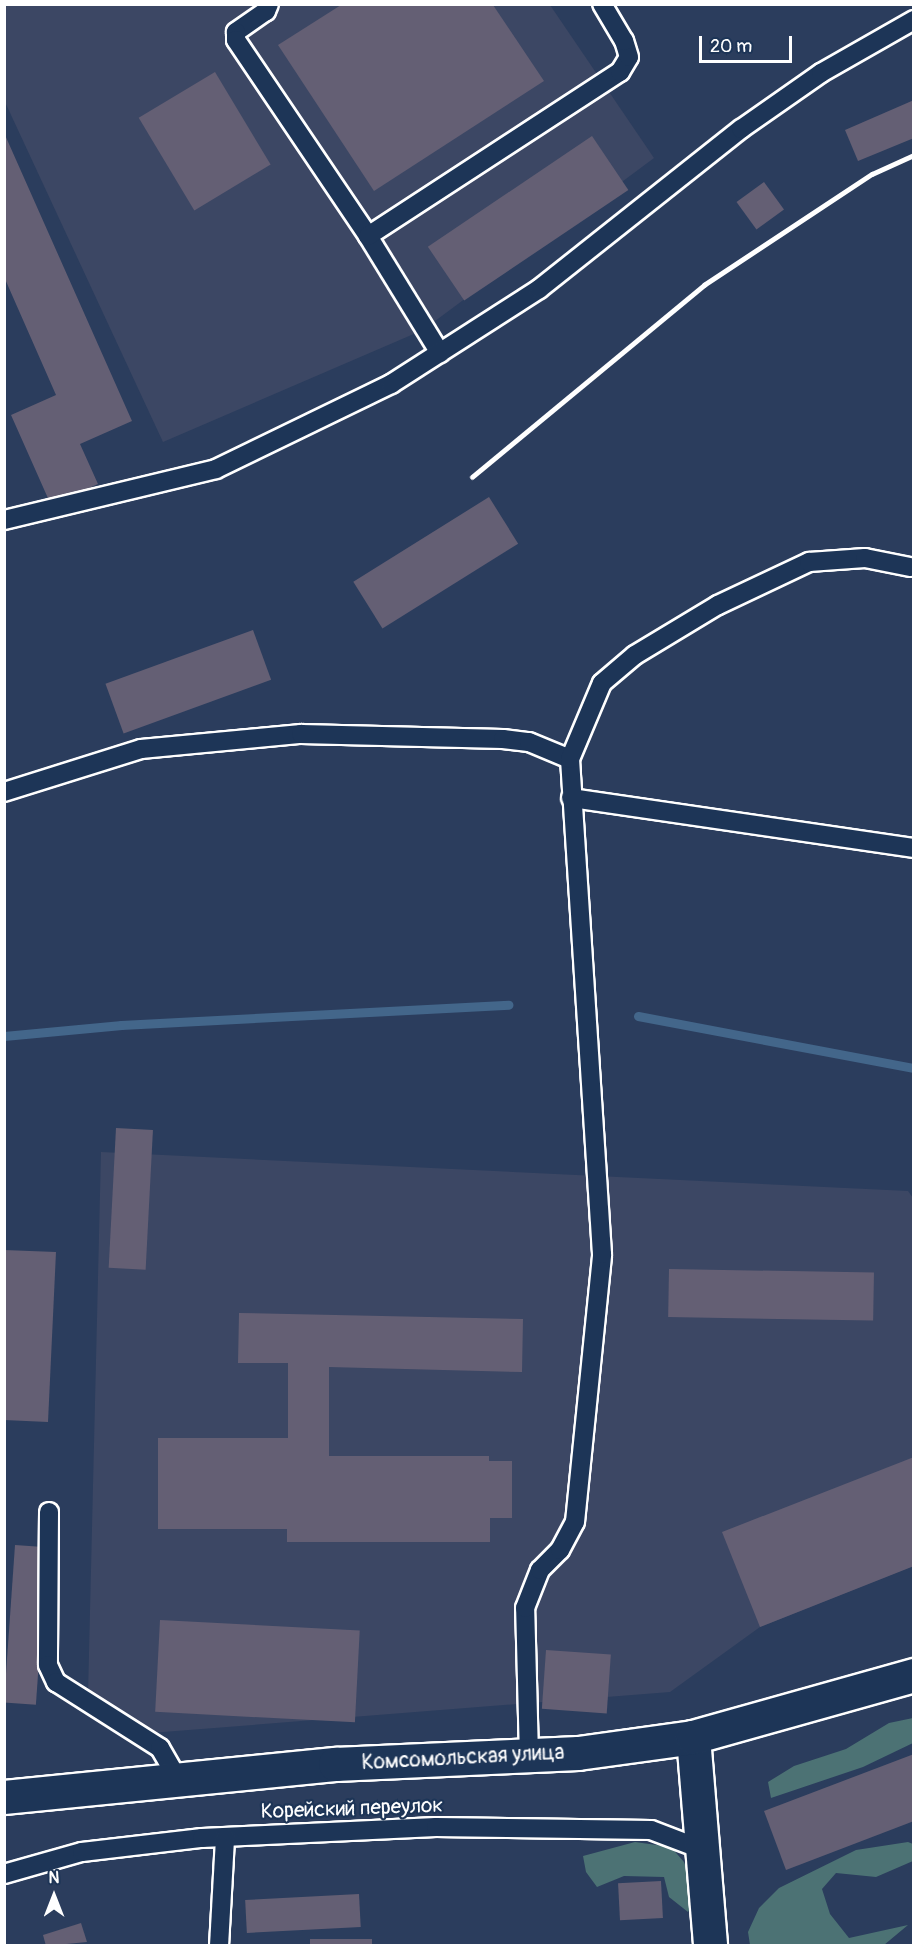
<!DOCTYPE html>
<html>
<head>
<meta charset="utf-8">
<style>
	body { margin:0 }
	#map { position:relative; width:918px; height:1950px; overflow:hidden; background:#2b3d5d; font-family:Pangolin,sans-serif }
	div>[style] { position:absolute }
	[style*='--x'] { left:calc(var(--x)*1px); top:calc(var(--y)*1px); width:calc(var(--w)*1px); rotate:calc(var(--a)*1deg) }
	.built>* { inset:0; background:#3c4764 }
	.green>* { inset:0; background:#4c7274 }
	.stream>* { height:9px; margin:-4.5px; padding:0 4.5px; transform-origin:4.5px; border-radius:4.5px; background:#43668a }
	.building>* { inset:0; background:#645f74; transform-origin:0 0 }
	.roads { filter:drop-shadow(2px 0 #fff) drop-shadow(-2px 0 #fff) drop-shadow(0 2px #fff) drop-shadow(0 -2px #fff) }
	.lane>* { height:18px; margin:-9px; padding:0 9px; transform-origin:9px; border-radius:9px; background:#1d3557 }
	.street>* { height:33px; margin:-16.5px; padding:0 16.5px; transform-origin:16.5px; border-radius:16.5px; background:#1d3557 }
	.primary>* { height:33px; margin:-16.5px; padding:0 16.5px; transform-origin:16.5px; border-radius:16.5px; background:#1d3557 }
	.rail>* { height:4.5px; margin:-2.25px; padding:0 2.25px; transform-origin:2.25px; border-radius:2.25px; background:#fff }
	span { translate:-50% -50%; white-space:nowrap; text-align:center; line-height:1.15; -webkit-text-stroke:4.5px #1d3557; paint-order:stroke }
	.street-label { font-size:21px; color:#fff }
	.frame { position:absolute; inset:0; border:6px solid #fff; pointer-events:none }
	.north { position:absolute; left:24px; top:1866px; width:60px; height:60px; -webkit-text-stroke:4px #1d3557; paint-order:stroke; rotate:0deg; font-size:16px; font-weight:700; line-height:24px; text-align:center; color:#fff }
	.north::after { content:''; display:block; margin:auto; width:21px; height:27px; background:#fff; clip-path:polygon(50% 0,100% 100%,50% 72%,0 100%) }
	.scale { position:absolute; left:699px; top:36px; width:93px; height:27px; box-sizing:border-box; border:3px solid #fff; border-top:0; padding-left:8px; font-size:18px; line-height:21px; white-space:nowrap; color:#fff; -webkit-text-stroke:4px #1d3557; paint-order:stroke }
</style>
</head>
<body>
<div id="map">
	<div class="built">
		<div style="clip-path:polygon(4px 5px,550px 5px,654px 158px,423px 330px,163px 442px,5px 102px)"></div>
		<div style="clip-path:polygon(101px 1152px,908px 1191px,913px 1198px,913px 1566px,760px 1627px,670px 1692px,150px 1733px,88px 1695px)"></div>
	</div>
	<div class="green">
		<div style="clip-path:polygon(913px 1718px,913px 1743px,863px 1767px,771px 1798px,768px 1782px,794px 1766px,846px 1749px,889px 1723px)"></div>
		<div style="clip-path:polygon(635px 1842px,671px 1847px,684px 1862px,697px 1897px,688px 1912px,669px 1897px,664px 1877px,624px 1876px,597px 1887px,586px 1872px,583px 1856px)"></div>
		<div style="clip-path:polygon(908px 1842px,913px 1844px,913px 1861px,876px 1877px,836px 1873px,822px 1889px,830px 1914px,849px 1938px,908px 1925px,884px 1945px,750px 1945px,748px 1932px,759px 1908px,779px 1888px,856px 1850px)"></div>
	</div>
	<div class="stream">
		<div style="--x:638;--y:1016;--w:281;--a:10.7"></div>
		<div style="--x:4;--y:1036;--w:118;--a:-5.4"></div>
		<div style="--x:121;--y:1025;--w:388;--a:-3"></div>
	</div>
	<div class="building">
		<div style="clip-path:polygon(341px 5px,493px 5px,544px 81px,374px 191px,278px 45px)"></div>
		<div style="left:215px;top:72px;width:108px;height:89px;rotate:59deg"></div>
		<div style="clip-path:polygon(914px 100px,914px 138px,858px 161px,845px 130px)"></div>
		<div style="clip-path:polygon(5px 135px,132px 421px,80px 444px,98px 484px,51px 505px,11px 415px,56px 395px,5px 279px)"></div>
		<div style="left:592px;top:136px;width:65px;height:198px;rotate:56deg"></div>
		<div style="left:764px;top:182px;width:34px;height:34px;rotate:54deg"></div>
		<div style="left:489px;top:497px;width:55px;height:160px;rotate:58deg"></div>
		<div style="left:253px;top:630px;width:53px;height:157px;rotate:70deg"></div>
		<div style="left:116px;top:1128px;width:37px;height:140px;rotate:3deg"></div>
		<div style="clip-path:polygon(4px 1250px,56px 1252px,48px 1422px,4px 1420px)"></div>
		<div style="left:669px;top:1269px;width:205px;height:48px;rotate:1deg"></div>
		<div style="clip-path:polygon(239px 1313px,523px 1319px,522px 1372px,329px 1367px,329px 1456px,489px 1456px,489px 1461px,512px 1461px,512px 1518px,490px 1518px,490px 1542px,287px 1542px,287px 1529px,158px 1529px,158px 1438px,288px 1438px,288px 1363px,238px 1363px)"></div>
		<div style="clip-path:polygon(914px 1457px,914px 1566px,760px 1627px,722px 1532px)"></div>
		<div style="left:15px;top:1545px;width:32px;height:158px;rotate:4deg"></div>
		<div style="left:160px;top:1620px;width:200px;height:92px;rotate:3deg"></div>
		<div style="left:546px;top:1650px;width:65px;height:59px;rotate:4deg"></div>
		<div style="clip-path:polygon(914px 1754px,914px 1821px,786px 1870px,764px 1811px)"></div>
		<div style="left:661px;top:1881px;width:37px;height:43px;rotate:87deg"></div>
		<div style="left:359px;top:1894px;width:33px;height:114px;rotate:87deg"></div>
		<div style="clip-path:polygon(81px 1923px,87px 1942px,46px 1946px,43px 1935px)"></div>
		<div style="left:310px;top:1939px;width:62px;height:7px"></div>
	</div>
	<div class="roads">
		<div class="lane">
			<div style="--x:269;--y:4;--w:8;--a:113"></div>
			<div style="--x:266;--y:11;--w:37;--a:145"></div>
			<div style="--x:236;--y:32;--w:8;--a:90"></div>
			<div style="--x:236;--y:40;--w:236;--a:56"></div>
			<div style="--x:440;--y:353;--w:137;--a:-121.6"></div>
			<div style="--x:368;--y:236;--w:301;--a:-33.1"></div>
			<div style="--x:620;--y:72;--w:17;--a:-59"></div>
			<div style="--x:629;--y:57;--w:17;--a:-107"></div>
			<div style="--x:624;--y:41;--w:43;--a:-120.7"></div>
			<div style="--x:4;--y:520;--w:218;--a:-13.5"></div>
			<div style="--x:216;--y:469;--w:195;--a:-25.9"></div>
			<div style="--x:391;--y:384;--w:176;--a:-32.7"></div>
			<div style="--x:539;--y:289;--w:258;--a:-38.4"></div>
			<div style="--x:741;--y:129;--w:98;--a:-35"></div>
			<div style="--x:821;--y:73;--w:107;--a:-29.7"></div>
			<div style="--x:4;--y:792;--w:144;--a:-17.4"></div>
			<div style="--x:141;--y:749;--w:161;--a:-5.4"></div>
			<div style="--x:301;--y:734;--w:202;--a:1.4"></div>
			<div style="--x:503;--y:739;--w:26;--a:7"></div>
			<div style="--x:529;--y:742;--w:44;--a:22.5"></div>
			<div style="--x:571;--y:798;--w:347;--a:8.3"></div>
			<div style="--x:49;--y:1512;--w:153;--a:90.4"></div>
			<div style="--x:48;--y:1665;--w:19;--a:65"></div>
			<div style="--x:56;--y:1682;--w:123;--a:32.4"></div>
			<div style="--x:160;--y:1748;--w:34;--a:60"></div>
			<div style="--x:529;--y:1756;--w:148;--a:-91.5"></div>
			<div style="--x:525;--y:1608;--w:41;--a:-68.5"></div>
			<div style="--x:540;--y:1570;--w:28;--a:-45"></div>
			<div style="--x:560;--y:1550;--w:32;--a:-62"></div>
			<div style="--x:575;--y:1522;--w:269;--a:-84.2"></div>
			<div style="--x:602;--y:1254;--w:496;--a:-93.7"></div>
			<div style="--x:570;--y:759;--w:82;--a:-67.2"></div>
			<div style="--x:602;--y:683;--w:43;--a:-40.3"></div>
			<div style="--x:635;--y:655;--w:97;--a:-31.1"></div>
			<div style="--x:718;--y:605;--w:101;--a:-25.3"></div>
			<div style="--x:809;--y:562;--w:56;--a:-4.1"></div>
			<div style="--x:865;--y:558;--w:46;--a:11.3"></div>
			<div style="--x:4;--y:1874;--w:81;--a:-15.8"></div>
			<div style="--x:82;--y:1852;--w:121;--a:-6.7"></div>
			<div style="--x:202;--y:1838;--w:234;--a:-2.7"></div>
			<div style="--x:436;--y:1827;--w:215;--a:0.8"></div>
			<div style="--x:651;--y:1830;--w:53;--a:20.8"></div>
			<div style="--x:219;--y:1946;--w:109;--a:-86.8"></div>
		</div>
		<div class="street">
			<div style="--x:693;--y:1737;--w:210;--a:85.3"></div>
		</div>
		<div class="primary">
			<div style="--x:4;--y:1797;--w:333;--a:-5.7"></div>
			<div style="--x:335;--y:1764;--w:243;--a:-2.6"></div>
			<div style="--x:578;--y:1753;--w:116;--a:-7.9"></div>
			<div style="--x:693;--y:1737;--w:230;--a:-15.7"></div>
		</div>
	</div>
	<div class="rail">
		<div style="--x:472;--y:477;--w:301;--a:-39.6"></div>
		<div style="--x:704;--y:285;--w:201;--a:-33.5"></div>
		<div style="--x:872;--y:174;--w:46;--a:-24.3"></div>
	</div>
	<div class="street-label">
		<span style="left:463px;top:1758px;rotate:-3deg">Комсомольская улица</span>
		<span style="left:352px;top:1809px;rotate:-2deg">Корейский переулок</span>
	</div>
	<div class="frame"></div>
	<div class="north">N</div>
	<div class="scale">20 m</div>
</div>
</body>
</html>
